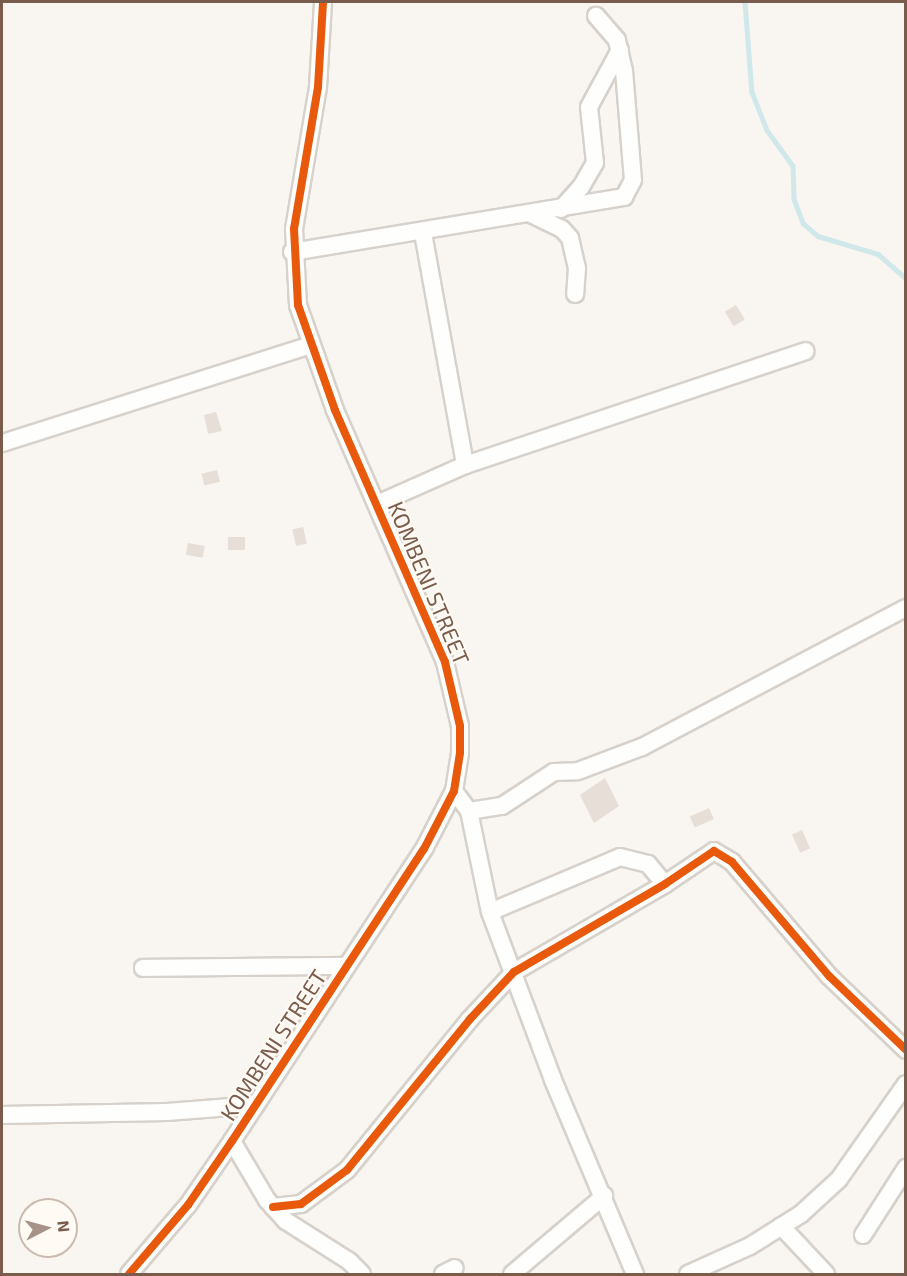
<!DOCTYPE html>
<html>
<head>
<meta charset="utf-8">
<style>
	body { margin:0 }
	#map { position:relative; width:907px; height:1276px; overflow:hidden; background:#f9f5f0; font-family:"Exo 2",sans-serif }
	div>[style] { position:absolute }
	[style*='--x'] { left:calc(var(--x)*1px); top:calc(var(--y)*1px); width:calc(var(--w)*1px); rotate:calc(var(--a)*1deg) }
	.stream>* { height:4.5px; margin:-2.25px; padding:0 2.25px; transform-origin:2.25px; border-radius:2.25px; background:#d0e8ea }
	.building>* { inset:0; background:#e6ded7; transform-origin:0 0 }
	.roads { filter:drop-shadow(2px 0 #d7d1cb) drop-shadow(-2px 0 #d7d1cb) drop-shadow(0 2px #d7d1cb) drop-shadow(0 -2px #d7d1cb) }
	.minor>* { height:16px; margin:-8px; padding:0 8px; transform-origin:8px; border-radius:8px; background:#fefefd }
	.cycleway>* { height:8px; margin:-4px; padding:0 4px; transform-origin:4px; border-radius:4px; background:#e8590c }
	span { translate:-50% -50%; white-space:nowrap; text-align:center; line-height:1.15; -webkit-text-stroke:4.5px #fffaf3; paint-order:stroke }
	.street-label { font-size:22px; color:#7a5c4d }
	.frame { position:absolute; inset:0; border:3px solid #7a5c4d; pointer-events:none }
	.north { position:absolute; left:18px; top:1198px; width:60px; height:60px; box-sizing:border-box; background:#fffaf3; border:2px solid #cabbb1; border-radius:50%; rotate:84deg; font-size:16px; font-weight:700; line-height:24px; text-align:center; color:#7a5c4d }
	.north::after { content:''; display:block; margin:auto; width:21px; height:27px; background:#a69286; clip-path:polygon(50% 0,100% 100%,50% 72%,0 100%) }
</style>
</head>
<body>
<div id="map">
	<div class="stream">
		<div style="--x:745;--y:2;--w:90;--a:85.6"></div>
		<div style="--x:752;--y:92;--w:41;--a:68.5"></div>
		<div style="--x:767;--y:130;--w:44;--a:54.2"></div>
		<div style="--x:793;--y:166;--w:33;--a:88"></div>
		<div style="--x:794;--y:199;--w:26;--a:69"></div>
		<div style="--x:803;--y:223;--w:20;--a:41"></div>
		<div style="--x:818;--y:236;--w:63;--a:16.7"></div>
		<div style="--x:878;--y:254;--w:37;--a:41"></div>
	</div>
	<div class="building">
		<div style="left:736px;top:305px;width:17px;height:13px;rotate:59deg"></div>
		<div style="clip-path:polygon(216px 412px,222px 431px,208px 434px,204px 415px)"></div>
		<div style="left:217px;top:470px;width:12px;height:16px;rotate:76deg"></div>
		<div style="left:303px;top:527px;width:17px;height:11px;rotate:77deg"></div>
		<div style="left:245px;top:537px;width:13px;height:17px;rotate:90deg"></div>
		<div style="left:188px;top:543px;width:17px;height:12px;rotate:10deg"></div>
		<div style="clip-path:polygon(605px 778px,619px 806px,594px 823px,580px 795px)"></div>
		<div style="left:709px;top:808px;width:12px;height:21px;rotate:66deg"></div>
		<div style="left:802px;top:830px;width:20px;height:11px;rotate:66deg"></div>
	</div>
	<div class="roads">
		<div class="minor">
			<div style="--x:561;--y:209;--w:30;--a:-48"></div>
			<div style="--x:581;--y:187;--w:28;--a:-60"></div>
			<div style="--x:595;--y:163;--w:56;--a:-96.1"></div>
			<div style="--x:589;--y:107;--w:65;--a:-61.5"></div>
			<div style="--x:531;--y:214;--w:34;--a:26"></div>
			<div style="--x:562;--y:229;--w:12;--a:48"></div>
			<div style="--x:570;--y:238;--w:31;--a:77"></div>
			<div style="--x:577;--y:268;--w:26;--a:94"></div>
			<div style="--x:423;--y:233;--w:236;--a:79.7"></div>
			<div style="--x:292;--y:252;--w:337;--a:-9.4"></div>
			<div style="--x:624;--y:197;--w:19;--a:-62"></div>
			<div style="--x:633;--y:180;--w:109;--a:-94.7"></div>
			<div style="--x:624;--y:71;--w:32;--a:-103"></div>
			<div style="--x:617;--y:40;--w:32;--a:-131"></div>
			<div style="--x:2;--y:443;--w:324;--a:-17.6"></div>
			<div style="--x:377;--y:504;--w:96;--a:-23.9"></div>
			<div style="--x:465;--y:465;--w:359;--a:-18.5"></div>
			<div style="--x:454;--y:791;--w:25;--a:53"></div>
			<div style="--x:469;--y:811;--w:103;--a:78.3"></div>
			<div style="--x:490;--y:912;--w:179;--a:69.4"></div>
			<div style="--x:553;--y:1080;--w:211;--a:67.1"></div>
			<div style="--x:469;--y:811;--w:33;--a:-9"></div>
			<div style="--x:502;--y:806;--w:62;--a:-33.2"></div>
			<div style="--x:554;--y:772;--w:24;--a:-2"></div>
			<div style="--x:578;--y:771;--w:68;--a:-20.6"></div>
			<div style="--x:642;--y:747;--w:298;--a:-27.8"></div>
			<div style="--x:490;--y:912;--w:141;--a:-22.9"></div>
			<div style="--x:620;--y:857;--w:29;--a:14"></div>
			<div style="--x:648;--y:864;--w:26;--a:50"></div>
			<div style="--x:143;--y:968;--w:203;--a:-0.6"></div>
			<div style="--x:2;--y:1115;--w:165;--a:-1"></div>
			<div style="--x:167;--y:1112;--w:89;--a:-4.5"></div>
			<div style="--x:232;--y:1141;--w:69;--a:59.3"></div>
			<div style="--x:267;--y:1200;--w:28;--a:48"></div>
			<div style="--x:286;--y:1221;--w:75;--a:32.4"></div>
			<div style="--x:349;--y:1261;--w:18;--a:45"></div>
			<div style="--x:273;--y:1207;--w:28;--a:-6"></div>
			<div style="--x:301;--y:1204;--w:57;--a:-36.5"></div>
			<div style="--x:347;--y:1170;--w:195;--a:-50.8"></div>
			<div style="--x:470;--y:1019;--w:64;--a:-46.9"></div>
			<div style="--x:514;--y:972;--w:175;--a:-30.2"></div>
			<div style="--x:665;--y:884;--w:59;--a:-34"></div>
			<div style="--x:714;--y:851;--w:21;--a:31"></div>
			<div style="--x:732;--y:862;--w:151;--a:49.6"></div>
			<div style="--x:830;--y:977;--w:105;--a:43.8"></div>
			<div style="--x:781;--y:1226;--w:66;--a:46.8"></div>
			<div style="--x:863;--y:1235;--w:80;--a:-57.3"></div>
			<div style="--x:129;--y:1274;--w:91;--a:-49.5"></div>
			<div style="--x:188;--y:1205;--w:78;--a:-55.5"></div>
			<div style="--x:232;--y:1141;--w:349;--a:-56.7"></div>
			<div style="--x:424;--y:849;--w:65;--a:-62.7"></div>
			<div style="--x:454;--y:791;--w:38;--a:-81"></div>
			<div style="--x:460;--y:753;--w:27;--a:-90"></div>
			<div style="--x:460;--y:726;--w:66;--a:-103.2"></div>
			<div style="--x:445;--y:662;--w:275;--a:-113.6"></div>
			<div style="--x:335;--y:410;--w:111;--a:-109.4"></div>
			<div style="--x:298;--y:305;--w:76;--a:-93"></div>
			<div style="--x:294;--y:229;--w:144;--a:-80.4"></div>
			<div style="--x:318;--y:87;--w:85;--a:-86.6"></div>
			<div style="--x:443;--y:1274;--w:13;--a:-27"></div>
			<div style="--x:512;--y:1274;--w:121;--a:-40.3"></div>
			<div style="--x:688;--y:1274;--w:68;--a:-24.3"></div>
			<div style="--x:750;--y:1246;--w:60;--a:-32.1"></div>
			<div style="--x:801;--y:1214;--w:52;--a:-42.6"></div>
			<div style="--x:839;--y:1179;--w:116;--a:-54.8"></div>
		</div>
	</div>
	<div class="cycleway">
		<div style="--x:273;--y:1207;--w:28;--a:-6"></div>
		<div style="--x:301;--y:1204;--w:57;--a:-36.5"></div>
		<div style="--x:347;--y:1170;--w:195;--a:-50.8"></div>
		<div style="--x:470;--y:1019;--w:64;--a:-46.9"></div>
		<div style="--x:514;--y:972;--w:175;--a:-30.2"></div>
		<div style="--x:665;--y:884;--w:59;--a:-34"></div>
		<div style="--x:714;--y:851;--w:21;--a:31"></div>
		<div style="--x:732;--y:862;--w:151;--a:49.6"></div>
		<div style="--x:830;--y:977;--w:105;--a:43.8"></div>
		<div style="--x:129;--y:1274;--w:91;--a:-49.5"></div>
		<div style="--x:188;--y:1205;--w:78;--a:-55.5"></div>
		<div style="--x:232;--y:1141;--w:349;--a:-56.7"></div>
		<div style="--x:424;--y:849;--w:65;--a:-62.7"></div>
		<div style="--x:454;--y:791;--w:38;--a:-81"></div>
		<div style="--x:460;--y:753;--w:27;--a:-90"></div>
		<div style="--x:460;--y:726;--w:66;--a:-103.2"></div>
		<div style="--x:445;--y:662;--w:275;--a:-113.6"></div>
		<div style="--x:335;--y:410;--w:111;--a:-109.4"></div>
		<div style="--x:298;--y:305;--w:76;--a:-93"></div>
		<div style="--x:294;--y:229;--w:144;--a:-80.4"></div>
		<div style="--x:318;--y:87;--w:85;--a:-86.6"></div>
	</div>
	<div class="street-label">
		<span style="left:429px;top:583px;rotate:67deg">KOMBENI STREET</span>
		<span style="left:273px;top:1045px;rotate:-57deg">KOMBENI STREET</span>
	</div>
	<div class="frame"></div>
	<div class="north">N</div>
</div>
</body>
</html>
